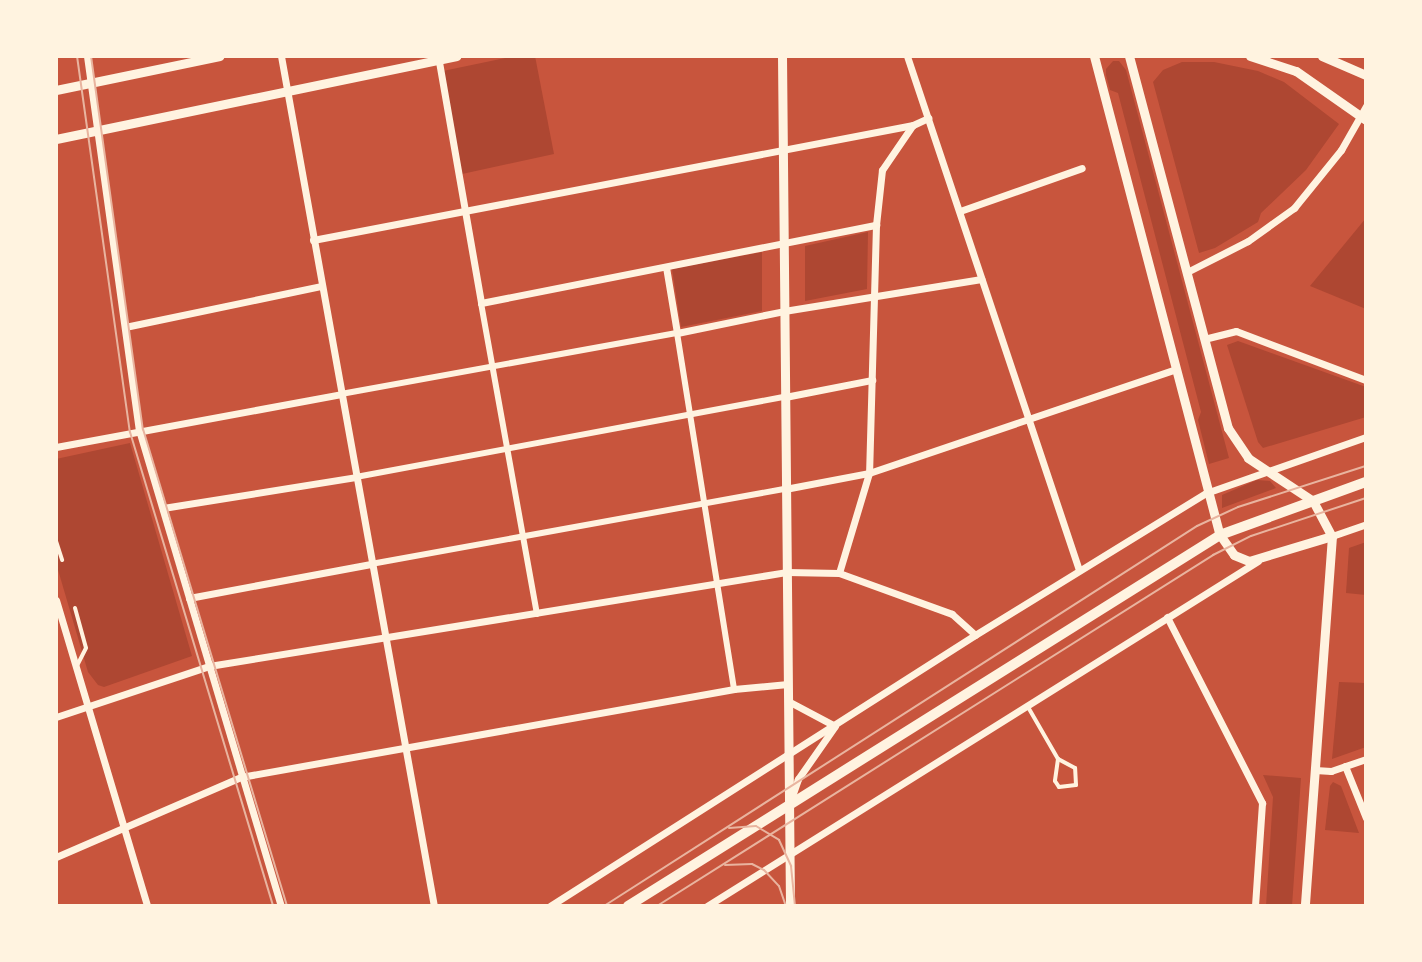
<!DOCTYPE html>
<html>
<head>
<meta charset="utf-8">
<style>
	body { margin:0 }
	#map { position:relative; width:1422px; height:962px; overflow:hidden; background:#c8553d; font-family:"Golos Text",sans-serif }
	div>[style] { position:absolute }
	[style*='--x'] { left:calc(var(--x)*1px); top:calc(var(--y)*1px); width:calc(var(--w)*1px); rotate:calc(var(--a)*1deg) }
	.green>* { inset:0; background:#ae4732 }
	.service>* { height:4px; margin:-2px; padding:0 2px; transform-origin:2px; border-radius:2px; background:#fff3e0 }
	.pedestrian>* { height:6px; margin:-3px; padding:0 3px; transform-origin:3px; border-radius:3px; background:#fff3e0 }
	.minor>* { height:7px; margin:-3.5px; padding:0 3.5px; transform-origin:3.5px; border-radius:3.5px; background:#fff3e0 }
	.tertiary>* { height:9px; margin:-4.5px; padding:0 4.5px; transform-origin:4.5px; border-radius:4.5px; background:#fff3e0 }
	.secondary>* { height:10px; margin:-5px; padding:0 5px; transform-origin:5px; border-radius:5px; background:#fff3e0 }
	.tram>* { height:2px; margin:-1px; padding:0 1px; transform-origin:1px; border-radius:1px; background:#e9b49f }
	span { translate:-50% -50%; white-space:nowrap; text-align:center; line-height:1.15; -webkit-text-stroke:7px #fff3e0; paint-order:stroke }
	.frame { position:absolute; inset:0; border:58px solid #fff3e0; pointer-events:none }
</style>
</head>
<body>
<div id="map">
	<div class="green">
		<div style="clip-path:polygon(515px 56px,535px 56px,554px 154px,462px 174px,443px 71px)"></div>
		<div style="clip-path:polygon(1113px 61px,1119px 61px,1126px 70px,1229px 458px,1209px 464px,1198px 420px,1201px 412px,1118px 93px,1110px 90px,1106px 75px,1106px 69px)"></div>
		<div style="clip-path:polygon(1182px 62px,1214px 62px,1258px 71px,1284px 82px,1339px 124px,1306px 170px,1261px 213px,1258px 222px,1215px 248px,1199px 253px,1153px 82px,1163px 70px)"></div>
		<div style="clip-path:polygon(1366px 218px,1366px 309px,1310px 286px)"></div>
		<div style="clip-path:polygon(868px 232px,867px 289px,805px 301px,805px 246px)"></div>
		<div style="clip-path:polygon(762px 252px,762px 311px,681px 327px,672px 269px)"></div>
		<div style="clip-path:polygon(1238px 341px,1366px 387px,1366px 417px,1263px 448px,1258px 442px,1227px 345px)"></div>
		<div style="clip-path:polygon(130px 443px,192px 656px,104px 687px,98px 685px,88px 672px,56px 563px,56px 459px)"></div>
		<div style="clip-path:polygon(1257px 480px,1270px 481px,1276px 488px,1222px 508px,1222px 495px)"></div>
		<div style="clip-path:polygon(1366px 542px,1366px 595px,1346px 593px,1349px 548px)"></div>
		<div style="clip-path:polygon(1339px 682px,1366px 683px,1366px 747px,1332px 759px)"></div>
		<div style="clip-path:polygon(1263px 775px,1301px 778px,1292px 906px,1266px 906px,1273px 797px)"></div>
		<div style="clip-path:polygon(1333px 782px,1341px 786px,1359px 833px,1325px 830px,1330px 786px)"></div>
	</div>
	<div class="service">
		<div style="--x:56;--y:541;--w:20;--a:72"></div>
		<div style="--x:75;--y:608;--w:41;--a:74.6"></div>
		<div style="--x:86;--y:648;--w:20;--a:117"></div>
		<div style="--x:1028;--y:707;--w:60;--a:60"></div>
		<div style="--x:1058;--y:759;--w:22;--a:98"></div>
		<div style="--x:1055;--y:781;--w:7;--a:56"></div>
		<div style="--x:1059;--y:787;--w:17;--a:-7"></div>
		<div style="--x:1076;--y:785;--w:17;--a:-93"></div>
		<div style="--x:1075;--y:768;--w:19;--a:-152"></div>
	</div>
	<div class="pedestrian">
		<div style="--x:481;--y:303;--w:316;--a:79.8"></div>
		<div style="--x:341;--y:394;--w:341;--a:-10.3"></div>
		<div style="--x:677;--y:333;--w:361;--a:80.9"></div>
		<div style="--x:356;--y:477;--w:436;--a:-10.6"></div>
		<div style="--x:371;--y:564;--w:421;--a:-10.3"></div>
	</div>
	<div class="minor">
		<div style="--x:87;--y:56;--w:378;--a:82.1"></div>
		<div style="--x:139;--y:430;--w:497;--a:73.4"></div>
		<div style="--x:281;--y:56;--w:864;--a:79.8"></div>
		<div style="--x:438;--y:56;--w:251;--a:80.1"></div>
		<div style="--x:481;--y:303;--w:403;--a:-11.2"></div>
		<div style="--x:876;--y:225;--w:248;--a:91.6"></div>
		<div style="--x:869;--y:473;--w:104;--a:106.7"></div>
		<div style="--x:907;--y:56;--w:542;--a:71.5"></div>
		<div style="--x:960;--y:211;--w:129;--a:-19.4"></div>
		<div style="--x:876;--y:225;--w:55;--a:-83.8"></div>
		<div style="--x:882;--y:170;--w:53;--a:-55.7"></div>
		<div style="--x:313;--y:240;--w:611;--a:-10.85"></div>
		<div style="--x:913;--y:125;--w:17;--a:-25"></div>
		<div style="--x:666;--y:267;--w:67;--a:80.5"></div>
		<div style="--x:677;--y:333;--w:109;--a:-11.6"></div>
		<div style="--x:784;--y:311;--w:200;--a:-9.2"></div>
		<div style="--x:1187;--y:272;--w:68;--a:-26.9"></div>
		<div style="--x:1248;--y:241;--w:57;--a:-35.7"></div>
		<div style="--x:1294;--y:208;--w:75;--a:-51"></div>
		<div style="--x:1341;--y:150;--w:51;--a:-60.4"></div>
		<div style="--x:125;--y:327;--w:201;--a:-11.8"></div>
		<div style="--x:1204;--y:339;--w:33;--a:-14"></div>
		<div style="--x:1236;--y:331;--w:139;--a:20.7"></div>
		<div style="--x:785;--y:397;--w:89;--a:-11.1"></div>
		<div style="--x:56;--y:447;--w:290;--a:-10.5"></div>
		<div style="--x:785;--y:489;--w:86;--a:-10.8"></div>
		<div style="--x:869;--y:473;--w:324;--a:-18.7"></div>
		<div style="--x:163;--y:508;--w:195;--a:-9.1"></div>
		<div style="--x:1332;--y:536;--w:36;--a:-19"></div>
		<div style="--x:189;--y:598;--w:185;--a:-10.6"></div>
		<div style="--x:56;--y:600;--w:319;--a:73.4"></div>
		<div style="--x:1167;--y:617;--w:209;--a:62.9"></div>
		<div style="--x:1262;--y:803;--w:103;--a:93.9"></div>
		<div style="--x:788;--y:701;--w:53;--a:28"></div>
		<div style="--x:835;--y:726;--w:65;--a:124.9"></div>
		<div style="--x:798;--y:779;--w:24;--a:109"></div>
		<div style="--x:56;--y:717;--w:161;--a:-18.4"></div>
		<div style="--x:209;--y:666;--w:586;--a:-9.24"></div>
		<div style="--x:787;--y:572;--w:52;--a:1.1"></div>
		<div style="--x:839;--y:573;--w:120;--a:19.9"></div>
		<div style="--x:952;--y:614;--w:31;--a:42"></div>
		<div style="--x:1345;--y:766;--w:56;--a:68"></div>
		<div style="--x:1315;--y:770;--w:16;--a:4"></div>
		<div style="--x:1331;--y:771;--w:37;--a:-19"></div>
		<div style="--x:56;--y:857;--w:202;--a:-23.4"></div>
		<div style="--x:241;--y:777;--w:501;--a:-10.12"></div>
		<div style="--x:734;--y:689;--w:54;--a:-5.3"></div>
		<div style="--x:550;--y:906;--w:504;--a:-32.52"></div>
		<div style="--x:975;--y:635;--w:271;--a:-31.6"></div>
		<div style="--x:1206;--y:493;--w:170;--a:-19.3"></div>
		<div style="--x:707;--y:906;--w:650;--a:-32.05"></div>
	</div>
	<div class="tertiary">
		<div style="--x:782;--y:56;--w:850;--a:89.46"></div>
		<div style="--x:1094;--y:56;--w:495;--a:75.3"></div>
		<div style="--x:1220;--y:535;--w:24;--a:55"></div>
		<div style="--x:1234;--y:555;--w:16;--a:22"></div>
		<div style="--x:1249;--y:561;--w:87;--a:-16.8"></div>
		<div style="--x:1129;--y:56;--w:385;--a:75.1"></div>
		<div style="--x:1228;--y:428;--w:36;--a:56"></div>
		<div style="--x:1248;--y:458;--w:78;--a:33.5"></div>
		<div style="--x:1313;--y:501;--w:40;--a:62"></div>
		<div style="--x:1332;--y:536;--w:371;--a:94.2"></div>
		<div style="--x:1250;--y:56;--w:48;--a:18.1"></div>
		<div style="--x:1296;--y:71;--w:85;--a:35"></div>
		<div style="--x:1322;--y:56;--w:48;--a:23.4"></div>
		<div style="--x:56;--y:90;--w:167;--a:-11.7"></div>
		<div style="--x:56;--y:139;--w:409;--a:-11.7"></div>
	</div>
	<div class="secondary">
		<div style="--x:628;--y:906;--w:699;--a:-32.07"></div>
		<div style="--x:1220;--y:535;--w:155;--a:-20"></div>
	</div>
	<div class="tram">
		<div style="--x:77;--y:56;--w:380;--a:82"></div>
		<div style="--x:130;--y:432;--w:495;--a:73.2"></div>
		<div style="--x:91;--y:56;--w:377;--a:82.1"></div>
		<div style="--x:143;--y:429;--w:498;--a:73.2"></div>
		<div style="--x:729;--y:828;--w:27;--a:-4"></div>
		<div style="--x:756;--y:826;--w:27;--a:31"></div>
		<div style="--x:779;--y:840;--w:29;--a:65"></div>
		<div style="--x:791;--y:866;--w:40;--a:84.3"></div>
		<div style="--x:725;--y:865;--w:27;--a:-2"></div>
		<div style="--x:752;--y:864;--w:13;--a:27"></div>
		<div style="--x:764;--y:870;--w:22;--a:47"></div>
		<div style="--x:779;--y:886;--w:21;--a:71"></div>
		<div style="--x:604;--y:906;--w:704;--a:-32.65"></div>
		<div style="--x:1197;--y:526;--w:45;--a:-24.9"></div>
		<div style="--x:1238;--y:507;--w:134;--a:-17.8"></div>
		<div style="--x:657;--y:906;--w:658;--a:-32.26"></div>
		<div style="--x:1213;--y:555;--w:42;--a:-26.6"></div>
		<div style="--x:1251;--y:536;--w:121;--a:-18.3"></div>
	</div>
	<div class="frame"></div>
</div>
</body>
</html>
